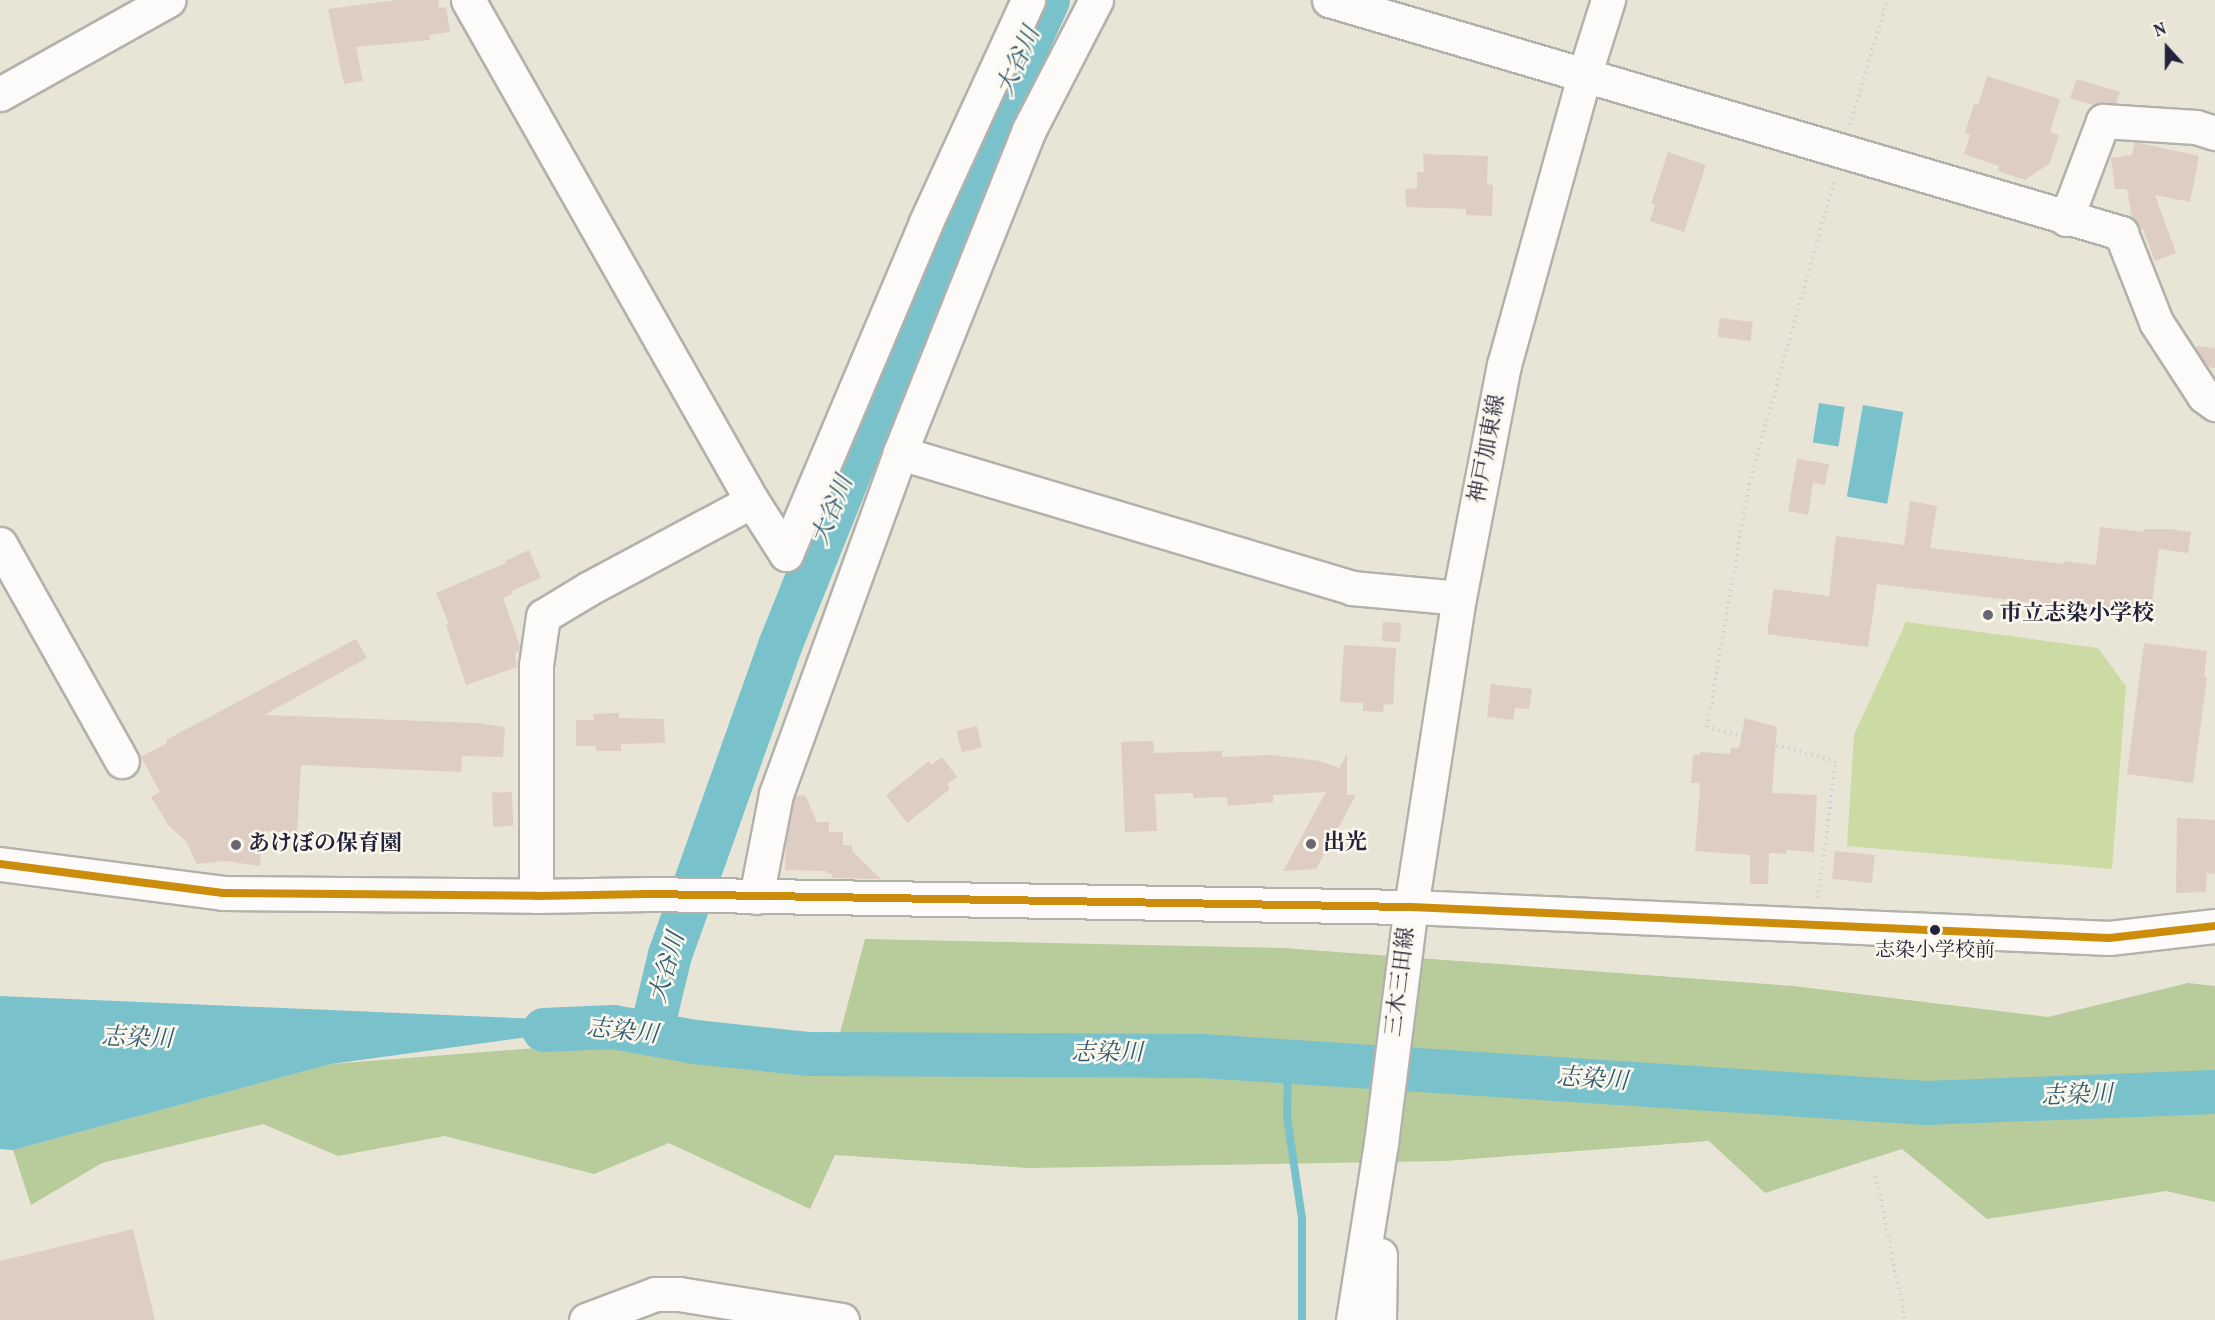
<!DOCTYPE html>
<html>
<head>
<meta charset="utf-8">
<style>
	body { margin:0 }
	#map { position:relative; width:2215px; height:1320px; overflow:hidden; background:#e8e5d7; font-family:Vollkorn,"Noto Serif JP",serif }
	div>[style] { position:absolute }
	[style*='--x'] { left:calc(var(--x)*1px); top:calc(var(--y)*1px); width:calc(var(--w)*1px); rotate:calc(var(--a)*1deg) }
	.green>* { inset:0; background:#ccdba3 }
	.forest>* { inset:0; background:#b8cb9a }
	.water>* { inset:0; background:#79c2cc; transform-origin:0 0 }
	.stream>* { height:8px; margin:-4px; padding:0 4px; transform-origin:4px; border-radius:4px; background:#79c2cc }
	.river>* { height:44px; margin:-22px; padding:0 22px; transform-origin:22px; border-radius:22px; background:#79c2cc }
	.building>* { inset:0; background:#ddcdc2; transform-origin:0 0 }
	.path>* { height:4px; margin-top:-2px; transform-origin:0; background:repeating-linear-gradient(90deg,#d3d2d0 0 1.5px,transparent 0 6px) }
	.roads { filter:drop-shadow(2px 0 #b3b1ab) drop-shadow(-2px 0 #b3b1ab) drop-shadow(0 2px #b3b1ab) drop-shadow(0 -2px #b3b1ab) }
	.minor>* { height:33px; margin:-16.5px; padding:0 16.5px; transform-origin:16.5px; border-radius:16.5px; background:#fcfbf9 }
	.major>* { height:33px; margin:-16.5px; padding:0 16.5px; transform-origin:16.5px; border-radius:16.5px; background:#fcfbf9 }
	.bus-1>* { height:8px; margin:-4px; padding:0 4px; transform-origin:4px; border-radius:4px; background:#cc8c0c }
	.dots>* { width:16px; height:16px; translate:-50% -50%; box-sizing:border-box; border:3px solid #fbf7ec; border-radius:50% }
	span { translate:-50% -50%; white-space:nowrap; text-align:center; line-height:1.15; -webkit-text-stroke:5px #fbf7ec; paint-order:stroke }
	.bus-label { font-size:20px; color:#22223b }
	.street-label { font-size:22px; color:#22223b }
	.poi-label { font-size:22px; color:#22223b; font-weight:700 }
	.left { translate:0 -50%; text-align:left }
	.water-label { font-size:24px; color:#325c73; font-style:italic }
	.north { position:absolute; left:2137px; top:18px; width:60px; height:60px; -webkit-text-stroke:4px #fbf7ec; paint-order:stroke; rotate:339deg; font-size:16px; font-weight:700; line-height:24px; text-align:center; color:#22223b }
	.north::after { content:''; display:block; margin:auto; width:21px; height:27px; background:#22223b; clip-path:polygon(50% 0,100% 100%,50% 72%,0 100%) }
</style>
</head>
<body>
<div id="map">
	<div class="green">
		<div style="clip-path:polygon(1906px 622px,2098px 648px,2126px 686px,2112px 869px,1847px 846px,1854px 735px)"></div>
	</div>
	<div class="forest">
		<div style="clip-path:polygon(865px 939px,1283px 948px,1793px 986px,2048px 1017px,2188px 983px,2215px 986px,2215px 1202px,2166px 1191px,1987px 1219px,1902px 1149px,1765px 1193px,1709px 1141px,1445px 1161px,1029px 1168px,835px 1155px,810px 1209px,669px 1143px,594px 1174px,445px 1136px,338px 1156px,263px 1124px,102px 1163px,31px 1205px,13px 1150px,331px 1064px,575px 1045px,832px 1063px)"></div>
	</div>
	<div class="water">
		<div style="left:1819px;top:403px;width:26px;height:40px;rotate:9deg"></div>
		<div style="left:1863px;top:405px;width:41px;height:93px;rotate:10deg"></div>
		<div style="clip-path:polygon(0 996px,631px 1023px,331px 1064px,13px 1150px,0 1149px)"></div>
	</div>
	<div class="stream">
		<div style="--x:1288;--y:1061;--w:56;--a:91"></div>
		<div style="--x:1287;--y:1117;--w:102;--a:81.6"></div>
		<div style="--x:1302;--y:1218;--w:102;--a:90"></div>
	</div>
	<div class="river">
		<div style="--x:544;--y:1030;--w:69;--a:-2.5"></div>
		<div style="--x:613;--y:1027;--w:83;--a:10.4"></div>
		<div style="--x:695;--y:1042;--w:115;--a:6"></div>
		<div style="--x:809;--y:1054;--w:393;--a:0.3"></div>
		<div style="--x:1202;--y:1056;--w:726;--a:3.71"></div>
		<div style="--x:1926;--y:1103;--w:289;--a:-2.2"></div>
		<div style="--x:651;--y:1034;--w:81;--a:-76.5"></div>
		<div style="--x:670;--y:955;--w:328;--a:-70.4"></div>
		<div style="--x:780;--y:646;--w:523;--a:-68.1"></div>
		<div style="--x:975;--y:161;--w:177;--a:-65.6"></div>
	</div>
	<div class="building">
		<div style="clip-path:polygon(397px 0,438px 0,439px 8px,446px 7px,450px 32px,429px 35px,430px 40px,356px 47px,363px 81px,344px 84px,328px 9px)"></div>
		<div style="clip-path:polygon(1987px 76px,2060px 99px,2050px 132px,2059px 135px,2050px 163px,2025px 180px,1998px 171px,1999px 166px,1964px 154px,1970px 135px,1965px 133px,1974px 104px,1978px 105px)"></div>
		<div style="clip-path:polygon(2077px 79px,2120px 92px,2116px 103px,2093px 105px,2070px 98px)"></div>
		<div style="clip-path:polygon(2135px 142px,2199px 156px,2190px 202px,2155px 195px,2176px 253px,2155px 261px,2143px 229px,2140px 230px,2132px 218px,2127px 189px,2115px 189px,2111px 158px,2132px 155px)"></div>
		<div style="clip-path:polygon(1668px 152px,1706px 165px,1684px 232px,1650px 221px,1655px 205px,1651px 204px)"></div>
		<div style="clip-path:polygon(1423px 154px,1488px 156px,1487px 184px,1493px 185px,1492px 216px,1466px 215px,1466px 209px,1406px 207px,1405px 189px,1417px 188px,1417px 172px,1424px 172px)"></div>
		<div style="left:1720px;top:318px;width:33px;height:19px;rotate:7deg"></div>
		<div style="clip-path:polygon(2197px 346px,2215px 348px,2215px 368px,2208px 367px,2196px 350px)"></div>
		<div style="clip-path:polygon(1797px 459px,1829px 464px,1825px 485px,1813px 483px,1808px 515px,1788px 511px)"></div>
		<div style="clip-path:polygon(1910px 501px,1937px 506px,1930px 548px,2064px 564px,2064px 561px,2096px 565px,2100px 527px,2144px 532px,2144px 529px,2169px 529px,2191px 532px,2188px 553px,2159px 549px,2150px 617px,2076px 608px,2075px 613px,2041px 609px,2042px 604px,1877px 584px,1868px 647px,1767px 634px,1774px 589px,1829px 596px,1836px 536px,1904px 545px)"></div>
		<div style="clip-path:polygon(529px 550px,541px 578px,511px 591px,512px 594px,503px 598px,520px 646px,519px 652px,515px 653px,517px 667px,466px 685px,446px 625px,449px 624px,436px 593px,506px 563px,505px 561px)"></div>
		<div style="left:1383px;top:622px;width:18px;height:19px;rotate:3deg"></div>
		<div style="clip-path:polygon(356px 639px,367px 658px,264px 715px,477px 723px,505px 727px,503px 757px,462px 756px,461px 772px,301px 765px,297px 833px,263px 831px,260px 866px,226px 861px,197px 864px,186px 841px,169px 826px,151px 797px,160px 792px,141px 757px,167px 743px,166px 740px)"></div>
		<div style="clip-path:polygon(2144px 643px,2207px 651px,2204px 677px,2207px 677px,2193px 783px,2127px 774px)"></div>
		<div style="clip-path:polygon(1344px 645px,1396px 648px,1393px 705px,1384px 704px,1383px 712px,1363px 711px,1363px 703px,1340px 702px)"></div>
		<div style="clip-path:polygon(1491px 684px,1532px 689px,1529px 709px,1515px 708px,1513px 720px,1487px 717px)"></div>
		<div style="clip-path:polygon(619px 713px,619px 718px,664px 719px,665px 743px,621px 744px,621px 751px,596px 751px,596px 746px,576px 746px,576px 720px,594px 720px,593px 714px)"></div>
		<div style="clip-path:polygon(1745px 718px,1777px 727px,1772px 793px,1817px 795px,1814px 852px,1786px 850px,1786px 854px,1769px 853px,1768px 884px,1750px 884px,1750px 855px,1695px 851px,1700px 790px,1699px 783px,1691px 783px,1693px 755px,1700px 755px,1700px 752px,1730px 754px,1731px 748px,1739px 748px)"></div>
		<div style="left:977px;top:726px;width:22px;height:21px;rotate:77deg"></div>
		<div style="clip-path:polygon(1153px 741px,1154px 753px,1222px 751px,1222px 757px,1271px 755px,1320px 761px,1339px 768px,1347px 754px,1347px 795px,1356px 795px,1316px 869px,1283px 871px,1326px 792px,1273px 795px,1273px 802px,1228px 806px,1227px 797px,1193px 798px,1193px 793px,1155px 794px,1157px 831px,1125px 832px,1121px 742px)"></div>
		<div style="clip-path:polygon(942px 757px,957px 777px,947px 784px,950px 789px,907px 823px,886px 795px,929px 761px,931px 765px)"></div>
		<div style="left:512px;top:792px;width:34px;height:20px;rotate:88deg"></div>
		<div style="clip-path:polygon(805px 795px,817px 822px,829px 822px,829px 832px,843px 832px,843px 845px,852px 845px,852px 851px,881px 879px,832px 878px,832px 874px,826px 873px,826px 871px,785px 870px,786px 842px,794px 799px,795px 796px)"></div>
		<div style="clip-path:polygon(2177px 818px,2215px 820px,2215px 874px,2207px 873px,2206px 892px,2176px 893px)"></div>
		<div style="left:1835px;top:851px;width:40px;height:28px;rotate:6deg"></div>
		<div style="clip-path:polygon(133px 1229px,155px 1320px,0 1320px,0 1261px)"></div>
	</div>
	<div class="path">
		<div style="--x:1850;--y:125;--w:130;--a:-73.5"></div>
		<div style="--x:1818;--y:898;--w:138;--a:-82.5"></div>
		<div style="--x:1836;--y:761;--w:133;--a:-165.2"></div>
		<div style="--x:1707;--y:727;--w:247;--a:-80.2"></div>
		<div style="--x:1749;--y:484;--w:318;--a:-74.3"></div>
		<div style="--x:1876;--y:1176;--w:147;--a:78.6"></div>
	</div>
	<div class="roads">
		<div class="minor">
			<div style="--x:468;--y:0;--w:576;--a:60.45"></div>
			<div style="--x:752;--y:501;--w:186;--a:151.8"></div>
			<div style="--x:588;--y:589;--w:52;--a:149"></div>
			<div style="--x:543;--y:616;--w:49;--a:98.1"></div>
			<div style="--x:536;--y:665;--w:231;--a:90"></div>
			<div style="--x:1096;--y:0;--w:146;--a:117.3"></div>
			<div style="--x:1029;--y:130;--w:348;--a:111.8"></div>
			<div style="--x:900;--y:453;--w:472;--a:16.6"></div>
			<div style="--x:1352;--y:588;--w:107;--a:5.3"></div>
			<div style="--x:1329;--y:0;--w:826;--a:16.39"></div>
			<div style="--x:2121;--y:233;--w:96;--a:68.5"></div>
			<div style="--x:2156;--y:322;--w:88;--a:57"></div>
			<div style="--x:2204;--y:396;--w:14;--a:36"></div>
			<div style="--x:0;--y:94;--w:193;--a:-29.2"></div>
			<div style="--x:2066;--y:219;--w:105;--a:-69.3"></div>
			<div style="--x:2103;--y:121;--w:93;--a:3.7"></div>
			<div style="--x:2196;--y:127;--w:20;--a:18"></div>
			<div style="--x:752;--y:501;--w:63;--a:57.3"></div>
			<div style="--x:786;--y:554;--w:360;--a:-67.1"></div>
			<div style="--x:926;--y:222;--w:244;--a:-65.3"></div>
			<div style="--x:0;--y:544;--w:249;--a:60.7"></div>
			<div style="--x:0;--y:864;--w:225;--a:7.4"></div>
			<div style="--x:223;--y:893;--w:313;--a:0.5"></div>
			<div style="--x:536;--y:896;--w:112;--a:-1"></div>
			<div style="--x:648;--y:894;--w:763;--a:0.98"></div>
			<div style="--x:756;--y:897;--w:105;--a:-79"></div>
			<div style="--x:776;--y:794;--w:363;--a:-70"></div>
			<div style="--x:586;--y:1320;--w:74;--a:-20.6"></div>
			<div style="--x:655;--y:1294;--w:24;--a:0"></div>
			<div style="--x:679;--y:1294;--w:165;--a:9.1"></div>
		</div>
		<div class="major">
			<div style="--x:1411;--y:907;--w:699;--a:2.54"></div>
			<div style="--x:2109;--y:938;--w:107;--a:-6.5"></div>
			<div style="--x:1353;--y:1320;--w:179;--a:-81"></div>
			<div style="--x:1381;--y:1143;--w:238;--a:-82.8"></div>
			<div style="--x:1411;--y:907;--w:313;--a:-81.2"></div>
			<div style="--x:1459;--y:598;--w:237;--a:-79.1"></div>
			<div style="--x:1504;--y:365;--w:300;--a:-74.5"></div>
			<div style="--x:1584;--y:76;--w:80;--a:-72.5"></div>
			<div style="--x:1379;--y:1320;--w:65;--a:-89.1"></div>
		</div>
	</div>
	<div class="bus-1">
		<div style="--x:0;--y:864;--w:225;--a:7.4"></div>
		<div style="--x:223;--y:893;--w:313;--a:0.5"></div>
		<div style="--x:536;--y:896;--w:112;--a:-1"></div>
		<div style="--x:648;--y:894;--w:763;--a:0.98"></div>
		<div style="--x:1411;--y:907;--w:699;--a:2.54"></div>
		<div style="--x:2109;--y:938;--w:107;--a:-6.5"></div>
	</div>
	<div class="dots">
		<div style="left:1988px;top:615px;background:#676672"></div>
		<div style="left:1311px;top:844px;background:#676672"></div>
		<div style="left:236px;top:845px;background:#676672"></div>
		<div style="left:1935px;top:930px;background:#22223b"></div>
	</div>
	<div class="bus-label">
		<span style="left:1935px;top:951px">志染小学校前</span>
	</div>
	<div class="street-label">
		<span style="left:1488px;top:449px;rotate:-79deg">神戸加東線</span>
		<span style="left:1401px;top:982px;rotate:-83deg">三木三田線</span>
	</div>
	<div class="poi-label">
		<span class="left" style="left:2000px;top:615px">市立志染小学校</span>
		<span class="left" style="left:1323px;top:844px">出光</span>
		<span class="left" style="left:248px;top:845px">あけぼの保育園</span>
	</div>
	<div class="water-label">
		<span style="left:1020px;top:62px;rotate:-66deg">大谷川</span>
		<span style="left:834px;top:511px;rotate:-68deg">大谷川</span>
		<span style="left:669px;top:968px;rotate:-74deg">大谷川</span>
		<span style="left:622px;top:1033px;rotate:6deg">志染川</span>
		<span style="left:137px;top:1040px;rotate:2deg">志染川</span>
		<span style="left:1107px;top:1055px">志染川</span>
		<span style="left:1592px;top:1081px;rotate:4deg">志染川</span>
		<span style="left:2077px;top:1097px;rotate:-2deg">志染川</span>
	</div>
	<div class="north">N</div>
</div>
</body>
</html>
